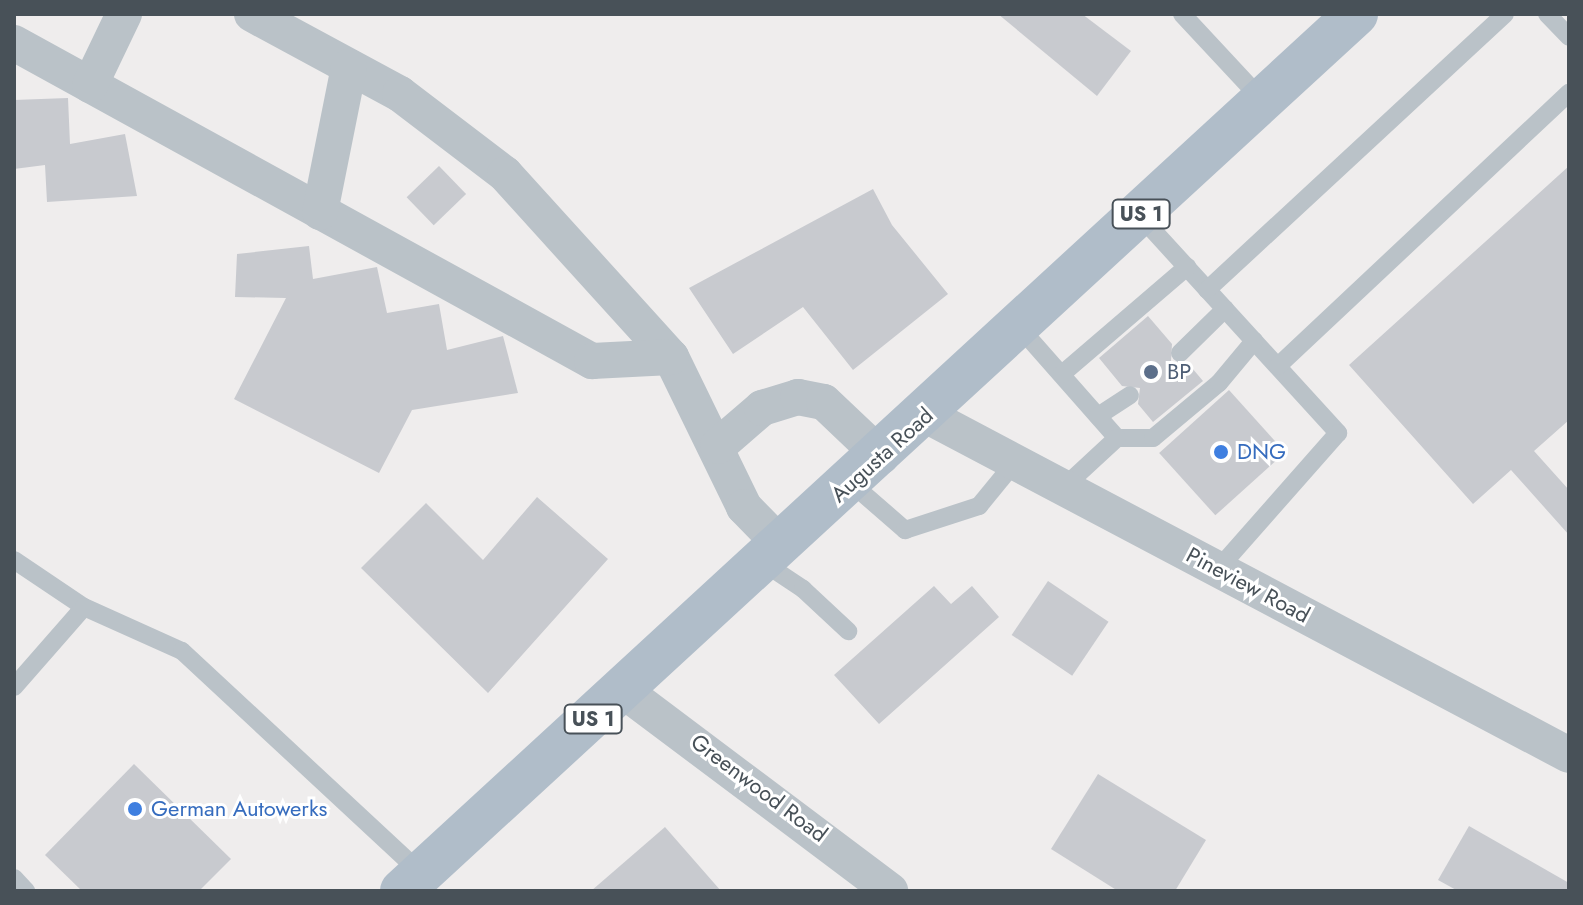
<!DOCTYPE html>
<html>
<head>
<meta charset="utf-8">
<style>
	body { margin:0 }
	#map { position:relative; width:1583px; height:905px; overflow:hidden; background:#efeded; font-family:Jost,sans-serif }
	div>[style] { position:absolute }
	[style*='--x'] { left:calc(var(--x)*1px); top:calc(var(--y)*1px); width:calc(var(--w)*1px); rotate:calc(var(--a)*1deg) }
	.building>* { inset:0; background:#c8cacf; transform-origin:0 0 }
	.service>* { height:18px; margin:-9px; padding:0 9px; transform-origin:9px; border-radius:9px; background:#bac2c8 }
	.minor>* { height:36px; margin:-18px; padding:0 18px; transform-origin:18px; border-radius:18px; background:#bac2c8 }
	.primary>* { height:44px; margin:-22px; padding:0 22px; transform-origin:22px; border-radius:22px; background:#b0bdc9 }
	.dots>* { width:22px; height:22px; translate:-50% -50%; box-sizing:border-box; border:4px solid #fff; border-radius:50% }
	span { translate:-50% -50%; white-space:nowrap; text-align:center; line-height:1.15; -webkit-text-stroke:6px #fff; paint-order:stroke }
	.shield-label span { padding:2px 6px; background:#fff; border:2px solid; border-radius:6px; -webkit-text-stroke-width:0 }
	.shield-label { font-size:20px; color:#485158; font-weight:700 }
	.service-label { font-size:22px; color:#4e5e75 }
	.left { translate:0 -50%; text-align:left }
	.shop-label { font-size:22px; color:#366cbe }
	.street-label { font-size:22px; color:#485158 }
	.frame { position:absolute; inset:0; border:16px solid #485158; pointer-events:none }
</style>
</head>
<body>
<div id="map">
	<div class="building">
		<div style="clip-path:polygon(998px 14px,1082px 14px,1131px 51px,1097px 96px)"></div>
		<div style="clip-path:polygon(68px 98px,70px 144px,125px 134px,137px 196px,47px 202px,45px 165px,14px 169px,14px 100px)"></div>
		<div style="left:439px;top:166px;width:39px;height:45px;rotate:46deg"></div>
		<div style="clip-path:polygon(1569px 166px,1569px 420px,1534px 451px,1569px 490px,1569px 535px,1511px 470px,1473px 504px,1349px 365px)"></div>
		<div style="clip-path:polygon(873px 189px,892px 225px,948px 294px,853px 370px,803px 307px,733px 354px,689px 288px)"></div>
		<div style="clip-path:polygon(309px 246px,313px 279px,377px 267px,387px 313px,439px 304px,447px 350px,503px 336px,518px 393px,412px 410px,379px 473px,234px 399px,286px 298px,235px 297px,237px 254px)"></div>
		<div style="clip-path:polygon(1148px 316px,1172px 344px,1171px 361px,1187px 362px,1203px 381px,1153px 422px,1138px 404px,1140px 388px,1122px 386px,1099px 358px)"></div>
		<div style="left:1229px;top:390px;width:84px;height:94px;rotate:48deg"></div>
		<div style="clip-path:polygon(537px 497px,608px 559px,488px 693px,361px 568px,426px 503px,483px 560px)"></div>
		<div style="left:1048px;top:581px;width:73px;height:65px;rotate:34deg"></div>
		<div style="clip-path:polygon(934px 586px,951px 604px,972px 586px,999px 617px,879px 724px,834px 675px)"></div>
		<div style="clip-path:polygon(134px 764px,231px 859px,199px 891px,82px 891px,45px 855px)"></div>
		<div style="clip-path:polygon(1098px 774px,1206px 840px,1175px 891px,1118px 891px,1051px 849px)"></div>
		<div style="clip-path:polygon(1469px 826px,1569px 883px,1569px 891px,1458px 891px,1438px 880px)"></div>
		<div style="clip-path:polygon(665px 827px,721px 891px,591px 891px)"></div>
	</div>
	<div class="service">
		<div style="--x:1182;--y:14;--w:119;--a:47"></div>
		<div style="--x:1547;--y:14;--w:32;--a:46"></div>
		<div style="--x:1140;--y:216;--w:294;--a:47.6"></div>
		<div style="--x:1338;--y:433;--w:181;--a:131.4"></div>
		<div style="--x:1207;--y:290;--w:406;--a:-42.8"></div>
		<div style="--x:1020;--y:328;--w:147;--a:48.6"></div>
		<div style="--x:1117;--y:438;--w:36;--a:0"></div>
		<div style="--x:1153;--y:438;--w:86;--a:-39.8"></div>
		<div style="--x:1219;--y:383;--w:55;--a:-50.2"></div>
		<div style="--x:1180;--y:353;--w:63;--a:-44.4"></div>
		<div style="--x:1278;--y:366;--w:399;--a:-43.2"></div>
		<div style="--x:1062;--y:374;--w:165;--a:-40.6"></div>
		<div style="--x:1098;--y:416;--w:38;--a:-33"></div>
		<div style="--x:851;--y:483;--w:72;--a:41"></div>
		<div style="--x:905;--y:530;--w:78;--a:-18"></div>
		<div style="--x:979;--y:506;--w:57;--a:-50.7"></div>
		<div style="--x:1064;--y:487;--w:72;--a:-42.8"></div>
		<div style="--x:14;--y:560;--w:84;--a:33.9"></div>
		<div style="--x:764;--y:563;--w:47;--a:33.7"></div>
		<div style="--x:803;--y:589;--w:62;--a:43"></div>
		<div style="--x:14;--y:687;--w:106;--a:-48.8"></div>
		<div style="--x:84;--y:607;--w:107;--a:24.2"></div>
		<div style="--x:182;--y:651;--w:326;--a:42.9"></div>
		<div style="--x:14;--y:878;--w:18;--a:47"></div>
	</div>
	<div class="minor">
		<div style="--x:252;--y:14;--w:168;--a:28.4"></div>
		<div style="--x:400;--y:94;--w:132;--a:37.3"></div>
		<div style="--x:505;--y:174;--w:247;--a:47.8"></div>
		<div style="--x:671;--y:357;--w:167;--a:64"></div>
		<div style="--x:744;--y:507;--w:54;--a:45.7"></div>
		<div style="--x:14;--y:43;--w:660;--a:28.82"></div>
		<div style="--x:592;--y:361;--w:79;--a:-2.9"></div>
		<div style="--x:90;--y:85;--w:79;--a:-64.4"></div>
		<div style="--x:320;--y:212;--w:148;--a:-78.7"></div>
		<div style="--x:926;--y:415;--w:727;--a:27.87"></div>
		<div style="--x:718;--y:446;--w:58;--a:-40.8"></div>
		<div style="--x:762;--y:408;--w:38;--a:-17"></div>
		<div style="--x:798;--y:397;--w:26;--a:11"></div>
		<div style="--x:824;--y:402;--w:79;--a:43.5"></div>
		<div style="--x:624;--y:691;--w:333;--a:36.9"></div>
	</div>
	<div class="primary">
		<div style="--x:402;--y:891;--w:1296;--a:-42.59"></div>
	</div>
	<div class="dots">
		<div style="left:1151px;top:372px;background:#5c6f8a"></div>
		<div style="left:1221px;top:452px;background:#3f7fe0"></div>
		<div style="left:135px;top:809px;background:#3f7fe0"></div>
	</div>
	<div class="shield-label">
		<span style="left:1141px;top:214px">US 1</span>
		<span style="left:593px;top:719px">US 1</span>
	</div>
	<div class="service-label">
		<span class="left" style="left:1167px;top:372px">BP</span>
	</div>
	<div class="shop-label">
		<span class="left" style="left:1237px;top:452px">DNG</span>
		<span class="left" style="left:151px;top:809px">German Autowerks</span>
	</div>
	<div class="street-label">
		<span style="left:882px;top:455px;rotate:-42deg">Augusta Road</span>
		<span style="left:1248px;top:585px;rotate:28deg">Pineview Road</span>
		<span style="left:759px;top:788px;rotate:37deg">Greenwood Road</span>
	</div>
	<div class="frame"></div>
</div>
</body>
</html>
